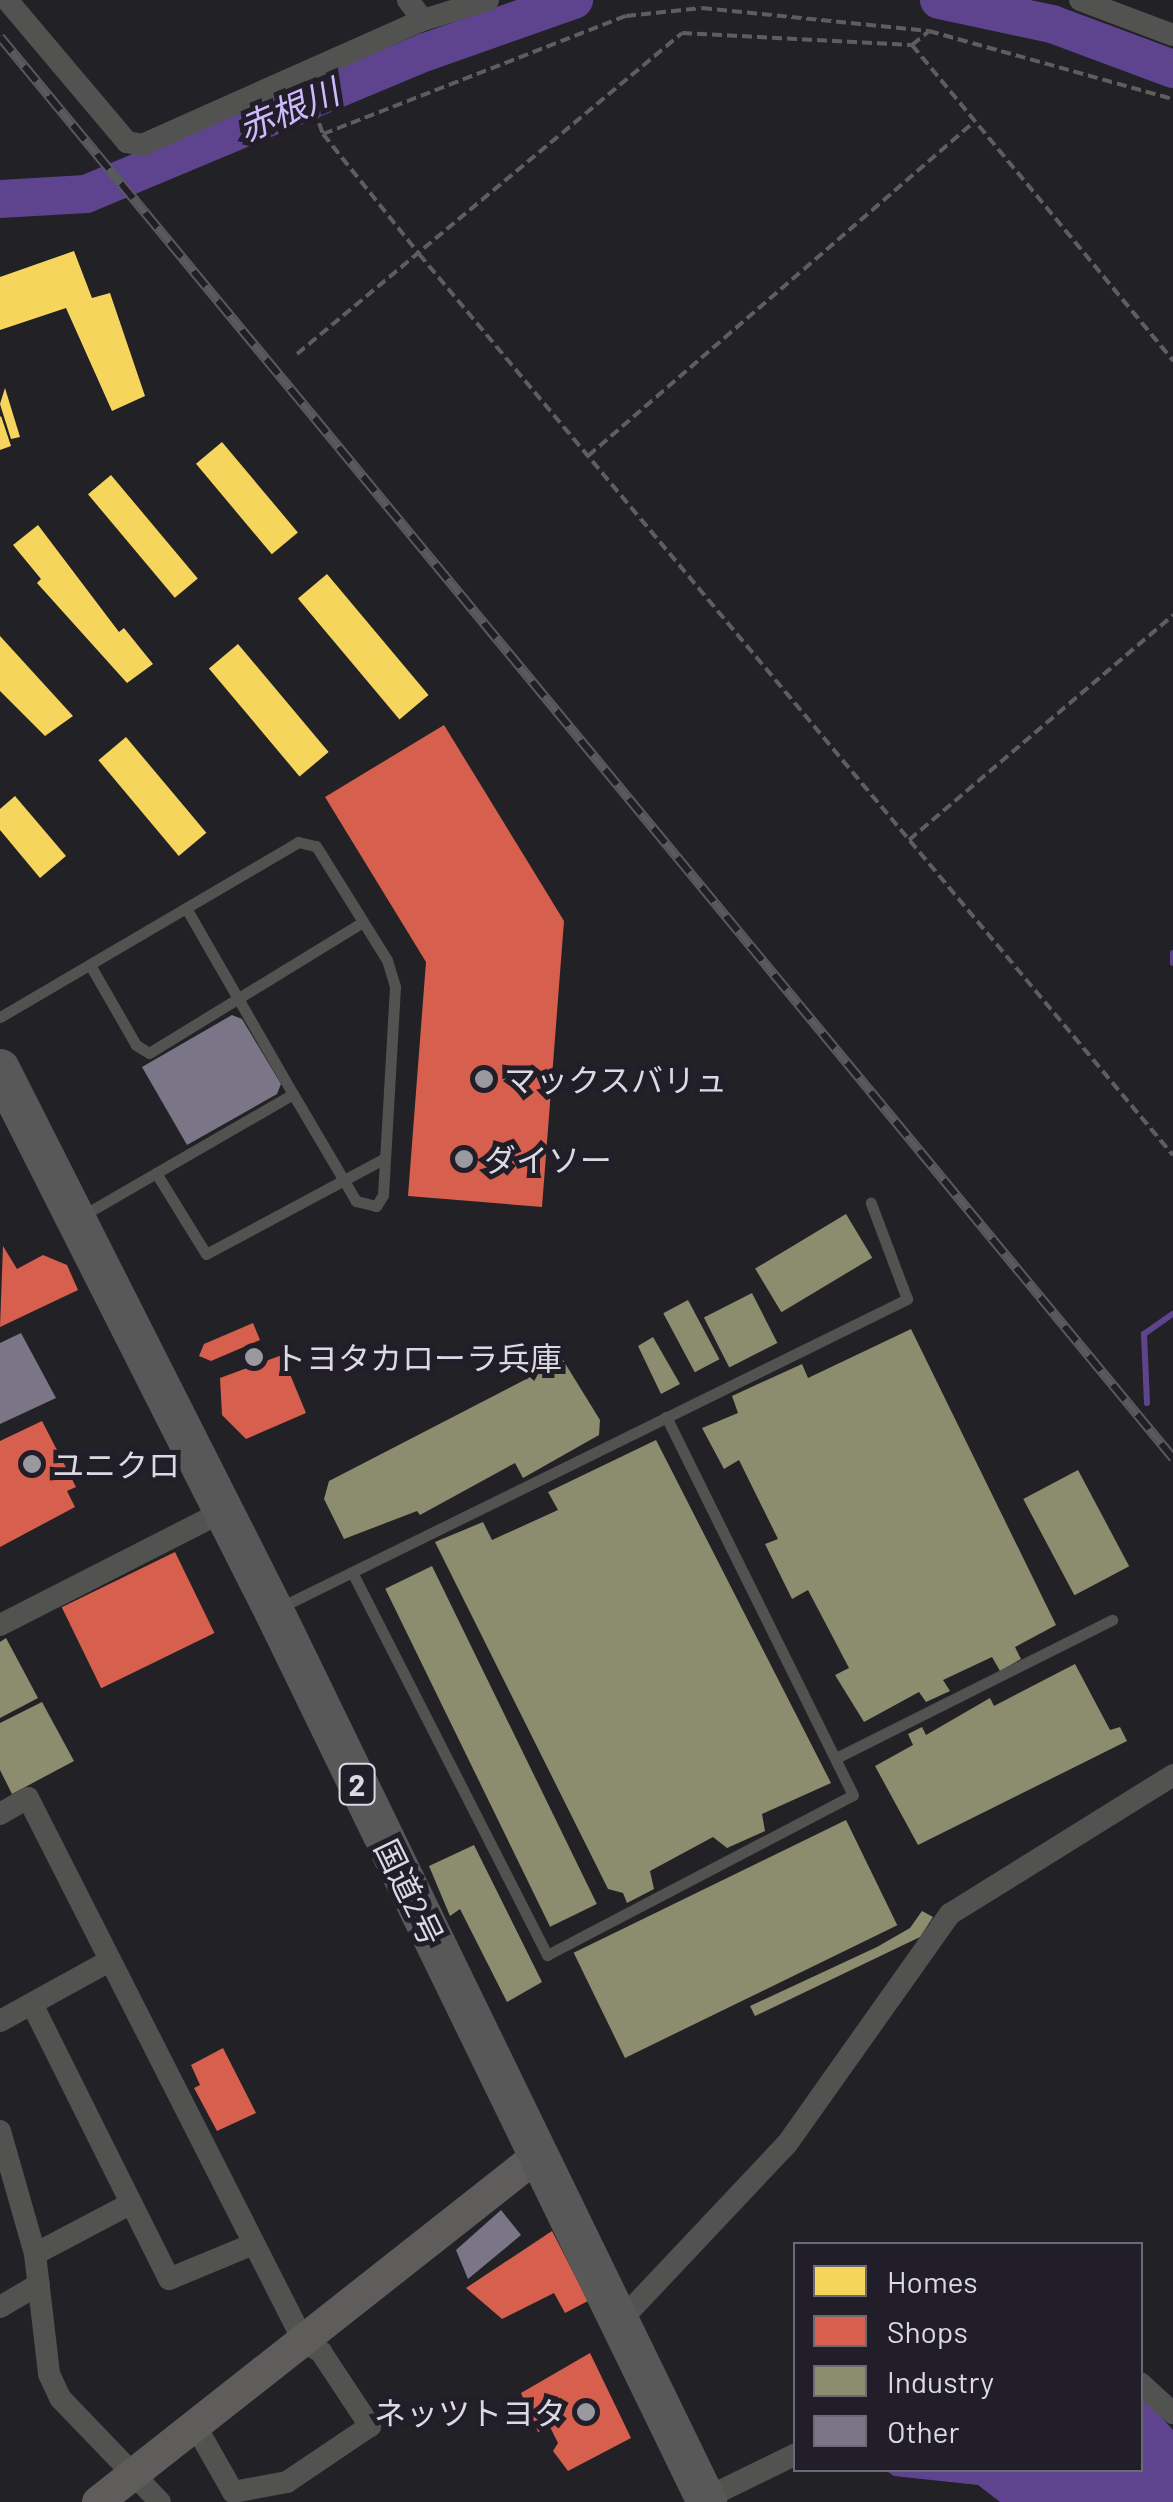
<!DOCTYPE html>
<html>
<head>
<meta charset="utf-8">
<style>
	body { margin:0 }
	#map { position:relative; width:1173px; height:2502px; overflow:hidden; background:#222126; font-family:Barlow,"Noto Sans JP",sans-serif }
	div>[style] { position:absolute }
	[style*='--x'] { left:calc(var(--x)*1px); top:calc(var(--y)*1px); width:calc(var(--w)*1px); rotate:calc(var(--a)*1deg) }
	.water>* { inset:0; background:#5e448f }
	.homes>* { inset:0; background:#f6d55c; transform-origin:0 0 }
	.shops>* { inset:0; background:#d6604d; transform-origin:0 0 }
	.industry>* { inset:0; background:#8c8c6e; transform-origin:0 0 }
	.stream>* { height:6px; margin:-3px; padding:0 3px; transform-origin:3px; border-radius:3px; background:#5e448f }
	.river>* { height:38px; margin:-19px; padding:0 19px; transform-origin:19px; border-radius:19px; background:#5e448f }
	.building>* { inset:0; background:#7b7588 }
	.path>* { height:4px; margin-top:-2px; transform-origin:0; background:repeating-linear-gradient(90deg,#5e5e5f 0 10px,transparent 0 15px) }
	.lane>* { height:11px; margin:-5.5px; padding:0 5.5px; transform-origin:5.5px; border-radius:5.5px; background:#525251 }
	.street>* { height:22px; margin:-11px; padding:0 11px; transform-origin:11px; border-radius:11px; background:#525251 }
	.secondary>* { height:32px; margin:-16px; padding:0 16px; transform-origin:16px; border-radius:16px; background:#5e5d5c }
	.highway>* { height:40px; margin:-20px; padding:0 20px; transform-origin:20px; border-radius:20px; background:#595859 }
	.rail>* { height:10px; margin-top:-5px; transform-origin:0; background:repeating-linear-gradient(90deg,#211e29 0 19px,#595a5c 0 38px); box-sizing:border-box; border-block:2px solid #595a5c }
	.dots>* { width:28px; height:28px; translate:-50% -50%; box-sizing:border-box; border:5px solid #211e29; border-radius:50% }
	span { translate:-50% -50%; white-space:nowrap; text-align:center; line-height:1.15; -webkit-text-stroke:10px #211e29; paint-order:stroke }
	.shield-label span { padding:2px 8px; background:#211e29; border:2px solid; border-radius:8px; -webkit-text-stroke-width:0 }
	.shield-label { font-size:30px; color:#dbd9e1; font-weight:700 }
	.poi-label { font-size:32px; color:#dbd9e1 }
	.left { translate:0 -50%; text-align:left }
	.right { translate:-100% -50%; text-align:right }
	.street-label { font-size:32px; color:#dbd9e1 }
	.water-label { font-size:35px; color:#cdb9fd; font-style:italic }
	.legend { position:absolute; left:793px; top:2242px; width:350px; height:230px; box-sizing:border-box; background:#211e29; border:2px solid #6b6973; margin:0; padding:12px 18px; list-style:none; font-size:30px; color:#dbd9e1 }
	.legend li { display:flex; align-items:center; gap:20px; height:50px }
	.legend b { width:50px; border:2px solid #6b6973 }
</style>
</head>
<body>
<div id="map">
	<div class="water">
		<div style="clip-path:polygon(1141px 2394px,1173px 2430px,1173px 2502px,1000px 2502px,978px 2485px,894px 2476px,885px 2470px,1140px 2470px)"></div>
	</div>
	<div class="homes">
		<div style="clip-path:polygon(74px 251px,92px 298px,110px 293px,145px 396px,112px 411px,66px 308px,0 330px,0 277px)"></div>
		<div style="clip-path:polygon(5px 388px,20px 437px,11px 439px,0 404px)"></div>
		<div style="clip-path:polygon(1px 416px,11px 446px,0 450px,0 417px)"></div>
		<div style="left:222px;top:442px;width:118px;height:34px;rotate:50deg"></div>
		<div style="left:111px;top:475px;width:135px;height:30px;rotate:50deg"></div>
		<div style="clip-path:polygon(38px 525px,119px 632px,124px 628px,153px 664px,127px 683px,37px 583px,41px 579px,13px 545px)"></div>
		<div style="left:327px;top:574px;width:158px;height:38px;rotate:50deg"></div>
		<div style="clip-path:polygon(0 636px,73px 716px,45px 736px,0 691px)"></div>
		<div style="left:238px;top:644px;width:141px;height:38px;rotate:50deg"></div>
		<div style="left:126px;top:737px;width:125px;height:36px;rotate:50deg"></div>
		<div style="clip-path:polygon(15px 796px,66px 856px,40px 878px,0 830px,0 809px)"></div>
	</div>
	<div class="shops">
		<div style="clip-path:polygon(444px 725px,564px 921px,542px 1207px,408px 1196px,426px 962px,325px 797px)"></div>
		<div style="clip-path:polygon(3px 1246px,17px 1269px,43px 1255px,67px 1265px,78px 1290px,0 1327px)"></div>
		<div style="clip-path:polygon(253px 1323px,260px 1340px,211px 1361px,199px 1356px,204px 1344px)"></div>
		<div style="clip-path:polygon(282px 1355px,306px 1413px,246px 1439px,222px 1415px,220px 1378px)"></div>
		<div style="clip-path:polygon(42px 1421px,76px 1487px,67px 1491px,75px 1507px,0 1547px,0 1441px)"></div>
		<div style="left:175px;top:1552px;width:90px;height:126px;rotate:64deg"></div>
		<div style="clip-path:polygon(223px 2048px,256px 2113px,217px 2131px,194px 2088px,200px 2085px,191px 2065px)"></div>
		<div style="clip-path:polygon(552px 2231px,588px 2301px,565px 2313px,554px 2293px,502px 2319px,466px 2288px)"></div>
		<div style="clip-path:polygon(590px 2353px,631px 2438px,568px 2471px,553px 2451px,558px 2443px,550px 2427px,538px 2432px,521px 2393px)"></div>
	</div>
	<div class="industry">
		<div style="left:846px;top:1214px;width:51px;height:106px;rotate:59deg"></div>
		<div style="left:752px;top:1293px;width:56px;height:54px;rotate:63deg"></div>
		<div style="left:688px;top:1300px;width:67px;height:28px;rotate:62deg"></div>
		<div style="clip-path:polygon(911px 1329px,1056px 1625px,1015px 1647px,1021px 1659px,1000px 1671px,992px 1657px,943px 1680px,950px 1691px,926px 1702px,919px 1692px,864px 1722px,835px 1675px,849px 1668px,808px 1590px,792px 1599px,765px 1544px,778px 1539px,739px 1460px,724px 1469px,702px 1428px,738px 1413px,732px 1396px,802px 1364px,808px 1378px)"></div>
		<div style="clip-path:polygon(653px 1337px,680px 1384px,661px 1394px,638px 1346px)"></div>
		<div style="clip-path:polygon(563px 1360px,600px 1420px,599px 1435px,523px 1478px,515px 1463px,420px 1515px,417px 1511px,344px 1539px,324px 1499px,329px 1481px)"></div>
		<div style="clip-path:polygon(656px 1440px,831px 1783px,762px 1814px,765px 1831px,727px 1848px,713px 1837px,650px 1871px,654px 1889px,627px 1903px,623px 1893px,608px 1889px,435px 1542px,483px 1522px,492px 1540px,558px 1510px,548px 1492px)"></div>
		<div style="left:1078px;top:1470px;width:109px;height:62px;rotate:62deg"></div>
		<div style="left:432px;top:1566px;width:376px;height:52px;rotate:64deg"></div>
		<div style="clip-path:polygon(6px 1638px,38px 1698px,0 1718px,0 1642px)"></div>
		<div style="clip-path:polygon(1075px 1664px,1110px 1730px,1120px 1727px,1127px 1741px,918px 1845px,875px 1766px,913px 1745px,908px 1734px,922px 1727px,926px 1735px,990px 1698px,994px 1706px)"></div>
		<div style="clip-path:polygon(42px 1702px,74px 1761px,12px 1794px,0 1770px,0 1723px)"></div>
		<div style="left:846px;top:1820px;width:117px;height:303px;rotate:64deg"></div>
		<div style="clip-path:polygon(474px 1845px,542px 1982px,507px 2002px,460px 1909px,450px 1916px,429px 1866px)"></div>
		<div style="clip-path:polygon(922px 1911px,933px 1917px,920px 1937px,755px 2016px,750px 2006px,877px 1947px,910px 1928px)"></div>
	</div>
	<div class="stream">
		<div style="--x:1173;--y:953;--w:10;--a:90"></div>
		<div style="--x:1147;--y:1403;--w:69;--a:-92.5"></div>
		<div style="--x:1144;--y:1334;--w:35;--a:-35"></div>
	</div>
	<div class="river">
		<div style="--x:939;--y:0;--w:116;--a:12"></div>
		<div style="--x:1052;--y:24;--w:129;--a:20.4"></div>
		<div style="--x:0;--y:199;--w:86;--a:-3.3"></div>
		<div style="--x:86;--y:194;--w:368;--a:-22.7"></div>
		<div style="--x:426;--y:52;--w:157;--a:-19.4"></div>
	</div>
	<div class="building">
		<div style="clip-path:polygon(232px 1015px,242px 1019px,281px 1084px,277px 1094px,187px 1145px,142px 1067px)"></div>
		<div style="clip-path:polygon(21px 1333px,56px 1398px,0 1424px,0 1343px)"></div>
		<div style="clip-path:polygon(501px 2210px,521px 2235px,468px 2279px,456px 2250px)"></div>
	</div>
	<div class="path">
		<div style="--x:912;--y:45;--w:21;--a:-39"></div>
		<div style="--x:309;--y:95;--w:41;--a:70.3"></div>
		<div style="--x:323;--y:134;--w:154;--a:51.3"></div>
		<div style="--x:419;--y:254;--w:1175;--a:50.08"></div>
		<div style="--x:323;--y:134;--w:325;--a:-21.3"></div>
		<div style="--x:626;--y:16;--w:76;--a:-6"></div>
		<div style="--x:702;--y:8;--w:228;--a:5.8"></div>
		<div style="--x:929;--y:31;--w:253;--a:15.6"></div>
		<div style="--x:297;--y:354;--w:501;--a:-39.82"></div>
		<div style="--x:682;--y:33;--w:230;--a:3"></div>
		<div style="--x:912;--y:45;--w:410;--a:50.4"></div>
		<div style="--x:588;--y:456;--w:510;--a:-40.87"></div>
		<div style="--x:909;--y:840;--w:347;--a:-40.4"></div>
	</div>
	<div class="lane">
		<div style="--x:186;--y:908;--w:215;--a:60.1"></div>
		<div style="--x:90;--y:965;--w:92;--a:60.1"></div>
		<div style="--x:136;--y:1045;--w:15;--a:32"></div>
		<div style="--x:149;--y:1053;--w:251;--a:-31.5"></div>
		<div style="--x:0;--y:1017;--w:346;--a:-30.4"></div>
		<div style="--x:298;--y:842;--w:18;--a:13"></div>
		<div style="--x:316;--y:846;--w:134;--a:58.1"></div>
		<div style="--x:387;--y:960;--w:28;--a:73"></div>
		<div style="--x:395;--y:987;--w:208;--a:93.3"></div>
		<div style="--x:383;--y:1195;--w:13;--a:122"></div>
		<div style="--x:376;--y:1206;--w:21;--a:-166"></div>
		<div style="--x:356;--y:1201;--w:124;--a:-120.5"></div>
		<div style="--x:293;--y:1094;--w:242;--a:150"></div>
		<div style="--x:156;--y:1173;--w:95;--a:58.3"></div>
		<div style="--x:206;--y:1254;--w:203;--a:-28.2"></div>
		<div style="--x:352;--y:1572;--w:430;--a:63"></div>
		<div style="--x:547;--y:1955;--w:345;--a:-27.6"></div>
		<div style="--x:853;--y:1795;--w:422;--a:-116.3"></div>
		<div style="--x:281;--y:1607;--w:698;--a:-26.2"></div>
		<div style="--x:907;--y:1299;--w:103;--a:-110.6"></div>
		<div style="--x:836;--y:1758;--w:309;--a:-26.6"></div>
	</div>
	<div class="street">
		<div style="--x:7;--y:0;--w:186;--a:49.8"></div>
		<div style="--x:127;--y:142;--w:15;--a:11"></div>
		<div style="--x:142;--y:145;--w:308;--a:-24"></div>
		<div style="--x:423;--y:20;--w:25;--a:-127"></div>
		<div style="--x:1080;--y:0;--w:99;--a:20.6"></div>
		<div style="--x:423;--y:20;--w:68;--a:-17.1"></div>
		<div style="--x:0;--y:1625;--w:249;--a:-27"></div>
		<div style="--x:0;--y:1814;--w:32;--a:-30"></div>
		<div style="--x:28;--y:1798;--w:610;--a:63.1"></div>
		<div style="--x:304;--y:2342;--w:20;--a:30"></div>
		<div style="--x:321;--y:2352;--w:89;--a:56.5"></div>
		<div style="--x:370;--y:2426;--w:100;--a:146"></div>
		<div style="--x:287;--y:2482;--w:55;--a:169.5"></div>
		<div style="--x:233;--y:2492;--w:75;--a:-119.6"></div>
		<div style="--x:32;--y:2004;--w:307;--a:63.5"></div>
		<div style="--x:169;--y:2279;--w:89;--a:-22.5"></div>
		<div style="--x:0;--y:2021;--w:124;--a:-28.8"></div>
		<div style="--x:0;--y:2131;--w:128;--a:74.1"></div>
		<div style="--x:35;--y:2254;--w:121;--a:83.3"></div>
		<div style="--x:49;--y:2374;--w:26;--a:65"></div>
		<div style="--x:60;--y:2398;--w:144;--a:46.1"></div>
		<div style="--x:35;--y:2254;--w:105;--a:-27.8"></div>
		<div style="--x:0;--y:2307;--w:45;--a:-30.5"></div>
		<div style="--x:620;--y:2321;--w:243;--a:-46.7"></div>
		<div style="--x:787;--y:2144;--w:282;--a:-54.7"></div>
		<div style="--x:950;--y:1914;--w:263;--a:-31.9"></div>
		<div style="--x:1140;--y:2383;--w:45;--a:42.3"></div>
		<div style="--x:698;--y:2502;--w:109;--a:-26.1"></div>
	</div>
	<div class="secondary">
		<div style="--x:98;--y:2502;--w:559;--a:-38.24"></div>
	</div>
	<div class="highway">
		<div style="--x:0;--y:1069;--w:607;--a:63.18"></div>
		<div style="--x:274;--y:1611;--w:991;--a:64.08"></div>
	</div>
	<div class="rail">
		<div style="--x:0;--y:37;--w:1843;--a:50.46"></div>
	</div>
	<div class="dots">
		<div style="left:484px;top:1079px;background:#9a99a0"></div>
		<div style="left:464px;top:1159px;background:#9a99a0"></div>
		<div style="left:254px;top:1357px;background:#9a99a0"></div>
		<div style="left:32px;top:1464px;background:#9a99a0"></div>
		<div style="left:586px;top:2412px;background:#9a99a0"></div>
	</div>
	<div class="shield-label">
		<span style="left:357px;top:1784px">2</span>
	</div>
	<div class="poi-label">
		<span class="left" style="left:504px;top:1079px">マックスバリュ</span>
		<span class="left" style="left:484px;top:1159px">ダイソー</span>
		<span class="left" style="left:274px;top:1357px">トヨタカローラ兵庫</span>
		<span class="left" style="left:52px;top:1464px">ユニクロ</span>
		<span class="right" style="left:566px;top:2412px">ネッツトヨタ</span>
	</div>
	<div class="street-label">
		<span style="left:410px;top:1892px;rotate:64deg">国道2号</span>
	</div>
	<div class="water-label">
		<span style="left:288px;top:109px;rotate:-23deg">赤根川</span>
	</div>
	<ul class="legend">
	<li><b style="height:28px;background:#f6d55c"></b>Homes</li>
	<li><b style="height:28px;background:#d6604d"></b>Shops</li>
	<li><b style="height:28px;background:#8c8c6e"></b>Industry</li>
	<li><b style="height:28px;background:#7b7588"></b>Other</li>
	</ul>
</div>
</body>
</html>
